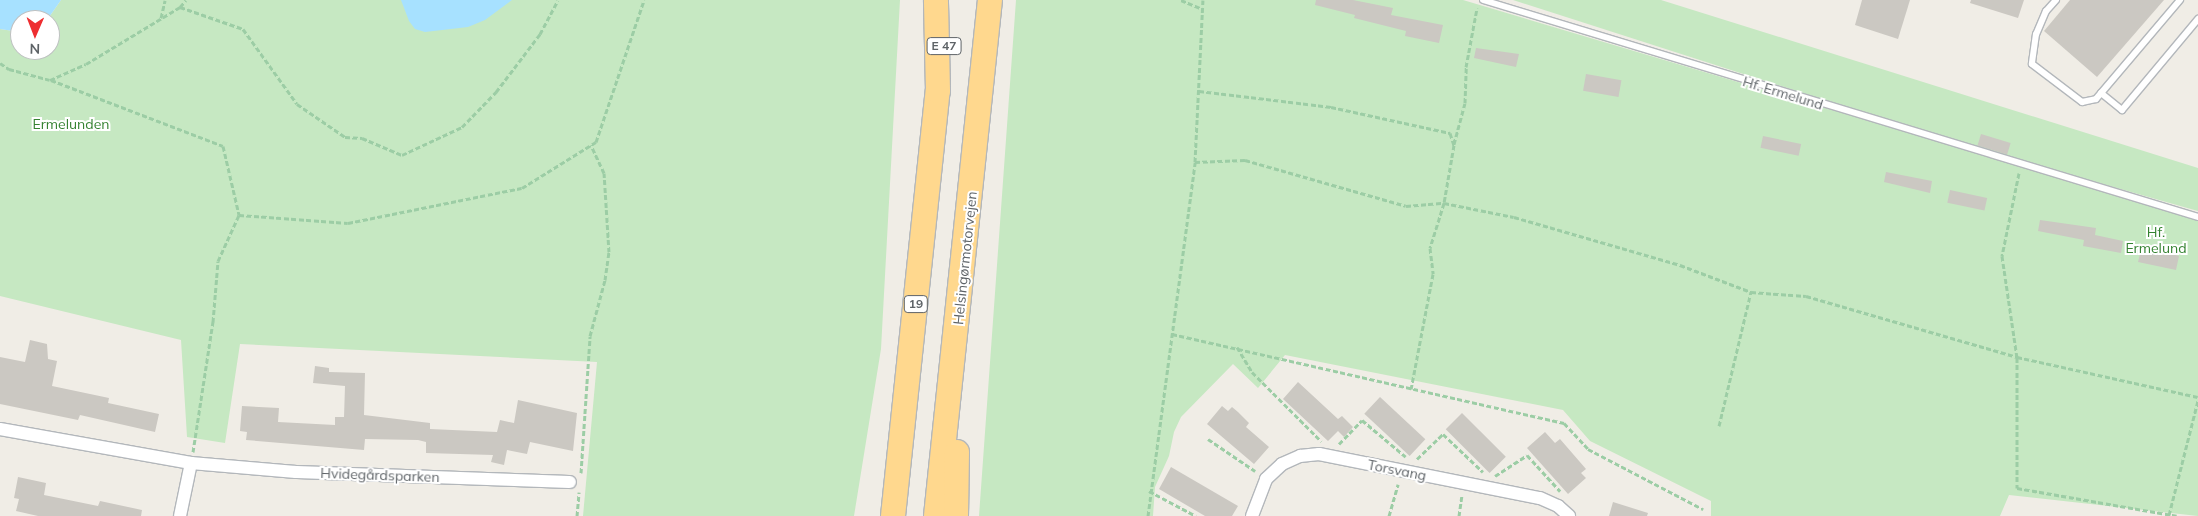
<!DOCTYPE html>
<html>
<head>
<meta charset="utf-8">
<style>
	body { margin:0 }
	#map { position:relative; width:2198px; height:516px; overflow:hidden; background:#f0ede6; font-family:Mulish,sans-serif }
	div>[style] { position:absolute }
	[style*='--x'] { left:calc(var(--x)*1px); top:calc(var(--y)*1px); width:calc(var(--w)*1px); rotate:calc(var(--a)*1deg) }
	.green>* { inset:0; background:#c6e8c2 }
	.water>* { inset:0; background:#a7e1ff }
	.building>* { inset:0; background:#cbc8c2; transform-origin:0 0 }
	.path>* { height:3px; margin-top:-1.5px; transform-origin:0; background:repeating-linear-gradient(90deg,#9ccda5 0 5px,transparent 0 7.5px) }
	.roads { filter:drop-shadow(1px 0 #b3b7bb) drop-shadow(-1px 0 #b3b7bb) drop-shadow(0 1px #b3b7bb) drop-shadow(0 -1px #b3b7bb) }
	.service>* { height:6px; margin:-3px; padding:0 3px; transform-origin:3px; border-radius:3px; background:#fff }
	.minor>* { height:12px; margin:-6px; padding:0 6px; transform-origin:6px; border-radius:6px; background:#fff }
	.motorway>* { height:24px; margin:-12px; padding:0 12px; transform-origin:12px; border-radius:12px; background:#ffd88e }
	span { translate:-50% -50%; white-space:nowrap; text-align:center; line-height:1.15; -webkit-text-stroke:4px #fff; paint-order:stroke }
	.shield-label span { padding:1px 4px; background:#fff; border:1px solid; border-radius:4px; -webkit-text-stroke-width:0 }
	.shield-label { font-size:12px; color:#5e6367; font-weight:700 }
	.street-label { font-size:14px; color:#5e6367 }
	.park-label { font-size:14px; color:#358231 }
	.north { position:absolute; left:10px; top:10px; width:50px; height:50px; box-sizing:border-box; background:#fff; border:1px solid #bfc1c2; border-radius:50%; rotate:181deg; font-size:14px; font-weight:700; line-height:20px; text-align:center; color:#5e6367 }
	.north::after { content:''; display:block; margin:auto; width:18px; height:22px; background:#ee2e31; clip-path:polygon(50% 0,100% 100%,50% 72%,0 100%) }
</style>
</head>
<body>
<div id="map">
	<div class="green">
		<div style="clip-path:polygon(61px 0,900px 0,881px 349px,854px 516px,583px 516px,597px 362px,240px 344px,225px 443px,187px 437px,181px 340px,0 296px,0 29px,20px 32px,20px 50px,50px 50px,50px 20px,47px 20px)"></div>
		<div style="clip-path:polygon(1016px 0,1463px 0,2198px 219px,2198px 516px,2009px 495px,2000px 516px,1711px 516px,1711px 501px,1590px 441px,1563px 410px,1285px 355px,1258px 388px,1233px 364px,1181px 417px,1174px 432px,1169px 456px,1155px 487px,1153px 516px,979px 516px)"></div>
		<div style="clip-path:polygon(1513px 0,1661px 0,2198px 168px,2198px 211px,1965px 145px)"></div>
	</div>
	<div class="water">
		<div style="clip-path:polygon(0 0,61px 0,47px 20px,20px 20px,20px 32px,0 29px)"></div>
		<div style="clip-path:polygon(401px 0,512px 0,485px 20px,468px 27px,425px 32px,415px 29px,409px 21px)"></div>
	</div>
	<div class="building">
		<div style="clip-path:polygon(1316px 0,1353px 0,1393px 8px,1391px 15px,1443px 25px,1439px 43px,1405px 36px,1406px 31px,1354px 18px,1355px 15px,1315px 5px)"></div>
		<div style="clip-path:polygon(1862px 0,1910px 0,1898px 39px,1855px 25px)"></div>
		<div style="clip-path:polygon(1971px 0,2024px 0,2018px 18px,1970px 3px)"></div>
		<div style="clip-path:polygon(2070px 0,2164px 0,2097px 77px,2044px 31px)"></div>
		<div style="clip-path:polygon(1476px 48px,1519px 54px,1516px 67px,1474px 58px)"></div>
		<div style="left:1586px;top:74px;width:36px;height:17px;rotate:10deg"></div>
		<div style="left:1981px;top:134px;width:31px;height:12px;rotate:17deg"></div>
		<div style="left:1763px;top:136px;width:39px;height:12px;rotate:12deg"></div>
		<div style="clip-path:polygon(1886px 172px,1932px 181px,1930px 193px,1884px 182px)"></div>
		<div style="left:1950px;top:190px;width:38px;height:13px;rotate:12deg"></div>
		<div style="clip-path:polygon(2040px 220px,2096px 228px,2095px 235px,2123px 241px,2121px 253px,2083px 246px,2084px 240px,2038px 231px)"></div>
		<div style="clip-path:polygon(2142px 246px,2179px 256px,2176px 270px,2138px 262px)"></div>
		<div style="clip-path:polygon(30px 340px,47px 344px,48px 359px,57px 361px,52px 386px,109px 398px,108px 403px,159px 414px,155px 432px,80px 415px,78px 420px,0 404px,0 357px,25px 362px)"></div>
		<div style="clip-path:polygon(315px 366px,329px 368px,329px 372px,365px 373px,364px 415px,430px 423px,430px 429px,497px 432px,500px 420px,514px 423px,518px 400px,577px 413px,573px 451px,530px 442px,527px 454px,507px 450px,504px 465px,491px 462px,493px 455px,426px 453px,426px 442px,418px 440px,365px 439px,364px 450px,246px 440px,247px 432px,240px 431px,242px 406px,279px 408px,278px 422px,335px 425px,335px 417px,344px 417px,345px 386px,313px 383px)"></div>
		<div style="clip-path:polygon(1298px 382px,1338px 419px,1342px 416px,1353px 427px,1344px 437px,1338px 431px,1328px 441px,1283px 399px)"></div>
		<div style="left:1380px;top:397px;width:62px;height:23px;rotate:43deg"></div>
		<div style="clip-path:polygon(1222px 406px,1228px 411px,1232px 407px,1238px 412px,1249px 423px,1246px 427px,1269px 447px,1254px 464px,1207px 424px)"></div>
		<div style="left:1462px;top:413px;width:62px;height:23px;rotate:45deg"></div>
		<div style="clip-path:polygon(1545px 432px,1555px 443px,1560px 439px,1586px 469px,1581px 473px,1586px 478px,1568px 494px,1527px 448px)"></div>
		<div style="clip-path:polygon(1171px 467px,1238px 506px,1232px 516px,1205px 516px,1159px 489px)"></div>
		<div style="clip-path:polygon(18px 477px,46px 483px,44px 495px,98px 506px,100px 501px,142px 510px,141px 516px,38px 516px,16px 511px,19px 499px,14px 498px)"></div>
		<div style="clip-path:polygon(1613px 502px,1648px 513px,1647px 516px,1609px 516px)"></div>
	</div>
	<div class="path">
		<div style="--x:1181;--y:0;--w:23;--a:23"></div>
		<div style="--x:180;--y:7;--w:9;--a:-49"></div>
		<div style="--x:161;--y:18;--w:18;--a:-77"></div>
		<div style="--x:0;--y:63;--w:11;--a:34"></div>
		<div style="--x:9;--y:69;--w:42;--a:15"></div>
		<div style="--x:50;--y:80;--w:39;--a:-24"></div>
		<div style="--x:86;--y:64;--w:110;--a:-31.2"></div>
		<div style="--x:180;--y:7;--w:67;--a:19.2"></div>
		<div style="--x:243;--y:29;--w:92;--a:54.2"></div>
		<div style="--x:297;--y:104;--w:58;--a:34.5"></div>
		<div style="--x:345;--y:137;--w:17;--a:3"></div>
		<div style="--x:362;--y:138;--w:43;--a:23"></div>
		<div style="--x:402;--y:155;--w:66;--a:-25"></div>
		<div style="--x:462;--y:127;--w:49;--a:-45.8"></div>
		<div style="--x:496;--y:92;--w:73;--a:-52.8"></div>
		<div style="--x:540;--y:34;--w:38;--a:-62"></div>
		<div style="--x:51;--y:80;--w:184;--a:21"></div>
		<div style="--x:223;--y:146;--w:71;--a:76.9"></div>
		<div style="--x:1199;--y:91;--w:133;--a:6.9"></div>
		<div style="--x:1331;--y:107;--w:122;--a:12.3"></div>
		<div style="--x:1450;--y:133;--w:13;--a:72"></div>
		<div style="--x:1454;--y:145;--w:59;--a:99.8"></div>
		<div style="--x:1444;--y:203;--w:47;--a:107.3"></div>
		<div style="--x:1430;--y:248;--w:26;--a:83"></div>
		<div style="--x:1433;--y:274;--w:117;--a:100.8"></div>
		<div style="--x:1454;--y:144;--w:42;--a:-75"></div>
		<div style="--x:1465;--y:103;--w:36;--a:-88"></div>
		<div style="--x:1466;--y:67;--w:60;--a:-79.4"></div>
		<div style="--x:1195;--y:162;--w:50;--a:-2.3"></div>
		<div style="--x:1245;--y:160;--w:167;--a:15.9"></div>
		<div style="--x:1406;--y:206;--w:38;--a:-5"></div>
		<div style="--x:1444;--y:203;--w:71;--a:11.3"></div>
		<div style="--x:1514;--y:217;--w:173;--a:16.1"></div>
		<div style="--x:1680;--y:265;--w:76;--a:20.8"></div>
		<div style="--x:1751;--y:292;--w:55;--a:4.2"></div>
		<div style="--x:1806;--y:296;--w:220;--a:16.1"></div>
		<div style="--x:2017;--y:357;--w:185;--a:12.5"></div>
		<div style="--x:2019;--y:173;--w:85;--a:101.6"></div>
		<div style="--x:2002;--y:256;--w:102;--a:81.6"></div>
		<div style="--x:2017;--y:357;--w:131;--a:90"></div>
		<div style="--x:2017;--y:488;--w:162;--a:9.9"></div>
		<div style="--x:1172;--y:334;--w:402;--a:12.8"></div>
		<div style="--x:1564;--y:423;--w:35;--a:47"></div>
		<div style="--x:1588;--y:449;--w:130;--a:27.6"></div>
		<div style="--x:1237;--y:347;--w:29;--a:59"></div>
		<div style="--x:1252;--y:372;--w:98;--a:45"></div>
		<div style="--x:1719;--y:426;--w:138;--a:-76.6"></div>
		<div style="--x:1208;--y:439;--w:57;--a:34.2"></div>
		<div style="--x:1339;--y:444;--w:33;--a:-46"></div>
		<div style="--x:1362;--y:420;--w:57;--a:40.1"></div>
		<div style="--x:193;--y:452;--w:132;--a:-81.3"></div>
		<div style="--x:213;--y:322;--w:61;--a:-85.3"></div>
		<div style="--x:218;--y:261;--w:51;--a:-65.5"></div>
		<div style="--x:239;--y:215;--w:109;--a:4.2"></div>
		<div style="--x:348;--y:223;--w:177;--a:-11.4"></div>
		<div style="--x:522;--y:188;--w:87;--a:-31.9"></div>
		<div style="--x:596;--y:142;--w:150;--a:-71.3"></div>
		<div style="--x:1417;--y:459;--w:36;--a:-44"></div>
		<div style="--x:1443;--y:434;--w:55;--a:43.5"></div>
		<div style="--x:581;--y:473;--w:137;--a:-86.2"></div>
		<div style="--x:590;--y:336;--w:58;--a:-75"></div>
		<div style="--x:605;--y:280;--w:28;--a:-82"></div>
		<div style="--x:609;--y:252;--w:79;--a:-93.6"></div>
		<div style="--x:604;--y:173;--w:31;--a:-115"></div>
		<div style="--x:1495;--y:476;--w:38;--a:-33"></div>
		<div style="--x:1527;--y:455;--w:49;--a:47.5"></div>
		<div style="--x:1149;--y:491;--w:53;--a:28"></div>
		<div style="--x:2169;--y:515;--w:119;--a:-75.8"></div>
		<div style="--x:577;--y:516;--w:24;--a:-85"></div>
		<div style="--x:1148;--y:516;--w:357;--a:-82.4"></div>
		<div style="--x:1195;--y:162;--w:162;--a:-87.2"></div>
		<div style="--x:1389;--y:516;--w:33;--a:-74"></div>
		<div style="--x:1459;--y:516;--w:22;--a:-82"></div>
	</div>
	<div class="roads">
		<div class="service">
			<div style="--x:1483;--y:0;--w:747;--a:16.88"></div>
			<div style="--x:2056;--y:0;--w:15;--a:132"></div>
			<div style="--x:2046;--y:11;--w:25;--a:113"></div>
			<div style="--x:2036;--y:34;--w:30;--a:98"></div>
			<div style="--x:2032;--y:64;--w:63;--a:37.2"></div>
			<div style="--x:2082;--y:102;--w:14;--a:-12"></div>
			<div style="--x:2096;--y:99;--w:130;--a:-49.7"></div>
			<div style="--x:2101;--y:93;--w:27;--a:39"></div>
			<div style="--x:2122;--y:110;--w:119;--a:-50.1"></div>
		</div>
		<div class="minor">
			<div style="--x:0;--y:429;--w:194;--a:10.1"></div>
			<div style="--x:191;--y:463;--w:105;--a:4.9"></div>
			<div style="--x:296;--y:472;--w:274;--a:2.1"></div>
			<div style="--x:180;--y:516;--w:54;--a:-78.3"></div>
			<div style="--x:1252;--y:516;--w:40;--a:-69"></div>
			<div style="--x:1266;--y:479;--w:22;--a:-43"></div>
			<div style="--x:1282;--y:464;--w:20;--a:-24"></div>
			<div style="--x:1300;--y:456;--w:19;--a:-6"></div>
			<div style="--x:1319;--y:454;--w:225;--a:11.3"></div>
			<div style="--x:1540;--y:498;--w:20;--a:24"></div>
			<div style="--x:1558;--y:506;--w:15;--a:42"></div>
		</div>
		<div class="motorway">
			<div style="--x:893;--y:516;--w:427;--a:-84"></div>
			<div style="--x:938;--y:91;--w:91;--a:-91.3"></div>
			<div style="--x:936;--y:516;--w:519;--a:-84.03"></div>
			<div style="--x:956;--y:516;--w:64;--a:-89.1"></div>
		</div>
	</div>
	<div class="shield-label">
		<span style="left:944px;top:46px">E 47</span>
		<span style="left:916px;top:304px">19</span>
	</div>
	<div class="street-label">
		<span style="left:1783px;top:93px;rotate:17deg">Hf. Ermelund</span>
		<span style="left:965px;top:258px;rotate:-84deg">Helsingørmotorvejen</span>
		<span style="left:1397px;top:470px;rotate:11deg">Torsvang</span>
		<span style="left:380px;top:475px;rotate:2deg">Hvidegårdsparken</span>
	</div>
	<div class="park-label">
		<span style="left:71px;top:124px">Ermelunden</span>
		<span style="left:2156px;top:240px">Hf.<br>Ermelund</span>
	</div>
	<div class="north">N</div>
</div>
</body>
</html>
